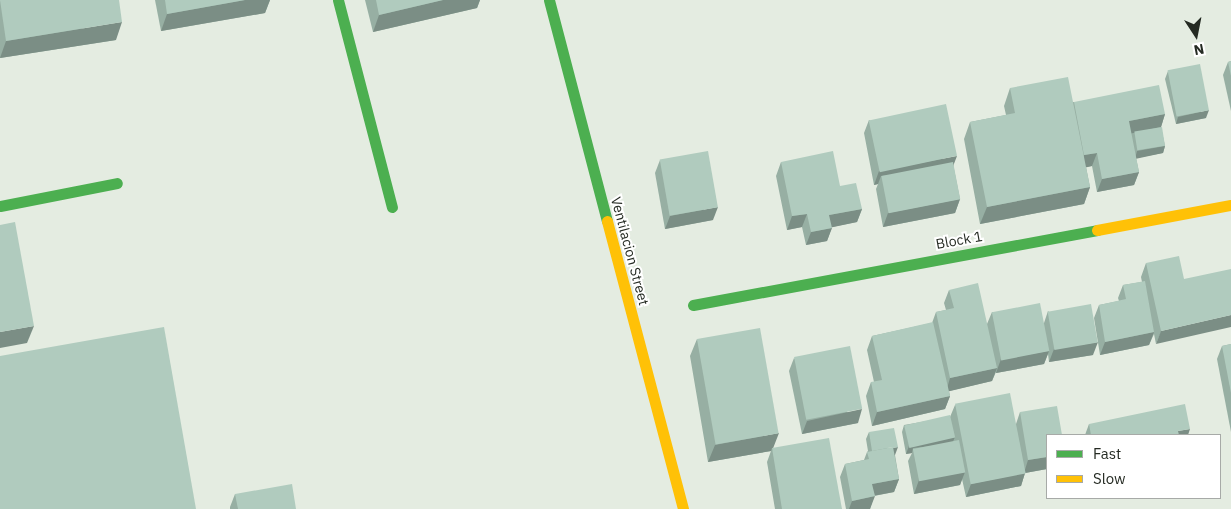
<!DOCTYPE html>
<html>
<head>
<meta charset="utf-8">
<style>
	body { margin:0 }
	#map { position:relative; width:1231px; height:509px; overflow:hidden; background:#e4ece1; font-family:"IBM Plex Sans",sans-serif }
	div>[style] { position:absolute }
	[style*='--x'] { left:calc(var(--x)*1px); top:calc(var(--y)*1px); width:calc(var(--w)*1px); rotate:calc(var(--a)*1deg) }
	.fast>* { height:11px; margin:-5.5px; padding:0 5.5px; transform-origin:5.5px; border-radius:5.5px; background:#4caf50 }
	.slow>* { height:11px; margin:-5.5px; padding:0 5.5px; transform-origin:5.5px; border-radius:5.5px; background:#ffc107 }
	.wall>* { inset:0; background:#97afa3 }
	.shaded-wall>* { inset:0; background:#7b8e85 }
	.building>* { inset:0; background:#b0cbbe; transform-origin:0 0 }
	span { translate:-50% -50%; white-space:nowrap; text-align:center; line-height:1.15; -webkit-text-stroke:4px #fff; paint-order:stroke }
	.street-label { font-size:14px; color:#242a22 }
	.legend { position:absolute; left:1046px; top:434px; width:175px; height:65px; box-sizing:border-box; background:#fff; border:1px solid #a7aaa7; margin:0; padding:6px 9px; list-style:none; font-size:15px; color:#242a22 }
	.legend li { display:flex; align-items:center; gap:10px; height:25px }
	.legend b { width:25px; border:1px solid #a7aaa7 }
	.north { position:absolute; left:1171px; top:10px; width:50px; height:50px; -webkit-text-stroke:4px #fff; paint-order:stroke; rotate:169deg; font-size:14px; font-weight:700; line-height:20px; text-align:center; color:#242a22 }
	.north::after { content:''; display:block; margin:auto; width:18px; height:22px; background:#242a22; clip-path:polygon(50% 0,100% 100%,50% 72%,0 100%) }
</style>
</head>
<body>
<div id="map">
	<div class="fast">
		<div style="--x:338;--y:0;--w:214;--a:75.4"></div>
		<div style="--x:549;--y:0;--w:228;--a:75.3"></div>
		<div style="--x:0;--y:206;--w:119;--a:-11.1"></div>
		<div style="--x:693;--y:305;--w:411;--a:-10.5"></div>
	</div>
	<div class="slow">
		<div style="--x:607;--y:221;--w:298;--a:75.2"></div>
		<div style="--x:1097;--y:230;--w:136;--a:-10.6"></div>
	</div>
	<div class="wall">
		<div style="clip-path:polygon(0 0,116px 40px,0 58px)"></div>
		<div style="clip-path:polygon(155px 0,270px 0,265px 13px,161px 31px)"></div>
		<div style="clip-path:polygon(365px 0,480px 0,477px 8px,373px 32px)"></div>
		<div style="clip-path:polygon(1231px 61px,1231px 111px,1223px 75px,1228px 62px)"></div>
		<div style="clip-path:polygon(1168px 71px,1206px 118px,1176px 124px,1165px 79px)"></div>
		<div style="clip-path:polygon(1010px 88px,1073px 102px,1165px 114px,1161px 127px,1165px 146px,1163px 153px,1136px 158px,1139px 172px,1134px 185px,1097px 192px,1092px 166px,1086px 167px,1090px 187px,1084px 204px,980px 224px,964px 139px,970px 122px,1006px 115px,1004px 106px)"></div>
		<div style="clip-path:polygon(869px 120px,953px 164px,960px 199px,955px 213px,883px 227px,876px 189px,878px 184px,874px 185px,864px 133px)"></div>
		<div style="clip-path:polygon(660px 160px,713px 220px,665px 229px,655px 173px)"></div>
		<div style="clip-path:polygon(781px 162px,840px 186px,862px 209px,857px 222px,832px 227px,827px 241px,806px 245px,802px 227px,787px 230px,776px 176px)"></div>
		<div style="clip-path:polygon(1146px 263px,1184px 279px,1156px 344px,1154px 334px,1149px 345px,1100px 355px,1094px 318px,1099px 305px,1119px 301px,1118px 298px,1123px 285px,1142px 282px,1141px 277px)"></div>
		<div style="clip-path:polygon(949px 290px,987px 324px,992px 312px,1044px 323px,1048px 311px,1093px 355px,1049px 362px,1048px 354px,1044px 364px,996px 373px,996px 372px,992px 381px,949px 391px,950px 396px,945px 409px,872px 426px,866px 396px,871px 382px,874px 382px,867px 350px,872px 336px,932px 323px,936px 312px,946px 310px,944px 303px)"></div>
		<div style="clip-path:polygon(697px 339px,773px 448px,842px 509px,775px 509px,767px 462px,771px 451px,708px 462px,690px 356px)"></div>
		<div style="clip-path:polygon(1231px 344px,1231px 432px,1217px 359px,1222px 346px)"></div>
		<div style="clip-path:polygon(794px 358px,858px 423px,802px 434px,789px 371px)"></div>
		<div style="clip-path:polygon(955px 405px,1016px 424px,1020px 412px,1047px 435px,1047px 469px,1025px 473px,1021px 486px,966px 497px,962px 479px,960px 485px,914px 494px,908px 461px,912px 453px,906px 454px,902px 432px,904px 425px,950px 417px)"></div>
		<div style="clip-path:polygon(1089px 424px,1188px 435px,1085px 435px)"></div>
		<div style="clip-path:polygon(869px 432px,895px 455px,899px 479px,894px 492px,874px 496px,870px 509px,846px 509px,840px 477px,845px 464px,864px 460px,867px 452px,868px 451px,866px 439px)"></div>
		<div style="clip-path:polygon(235px 494px,296px 509px,230px 509px,230px 507px)"></div>
	</div>
	<div class="shaded-wall">
		<div style="clip-path:polygon(245px 0,270px 0,265px 13px,161px 31px,167px 14px)"></div>
		<div style="clip-path:polygon(443px 0,480px 0,477px 8px,373px 32px,379px 15px)"></div>
		<div style="clip-path:polygon(122px 22px,116px 40px,0 58px,6px 41px)"></div>
		<div style="clip-path:polygon(1209px 110px,1206px 118px,1176px 124px,1178px 117px)"></div>
		<div style="clip-path:polygon(1165px 114px,1161px 127px,1124px 135px,1129px 121px)"></div>
		<div style="clip-path:polygon(1165px 146px,1163px 153px,1135px 159px,1137px 151px)"></div>
		<div style="clip-path:polygon(1097px 153px,1092px 166px,1079px 169px,1084px 155px)"></div>
		<div style="clip-path:polygon(957px 156px,952px 169px,881px 176px,878px 184px,874px 185px,879px 171px)"></div>
		<div style="clip-path:polygon(1139px 172px,1134px 185px,1097px 192px,1102px 179px)"></div>
		<div style="clip-path:polygon(1090px 187px,1084px 204px,980px 224px,987px 207px)"></div>
		<div style="clip-path:polygon(960px 199px,955px 213px,883px 227px,888px 213px)"></div>
		<div style="clip-path:polygon(718px 207px,713px 220px,665px 229px,670px 216px)"></div>
		<div style="clip-path:polygon(862px 209px,857px 222px,824px 229px,829px 215px)"></div>
		<div style="clip-path:polygon(807px 214px,802px 227px,787px 230px,792px 216px)"></div>
		<div style="clip-path:polygon(832px 228px,827px 241px,806px 245px,811px 232px)"></div>
		<div style="clip-path:polygon(1231px 315px,1231px 327px,1156px 344px,1161px 331px)"></div>
		<div style="clip-path:polygon(34px 326px,27px 343px,0 348px,0 332px)"></div>
		<div style="clip-path:polygon(1154px 332px,1149px 345px,1100px 355px,1105px 342px)"></div>
		<div style="clip-path:polygon(1098px 342px,1093px 355px,1049px 362px,1054px 349px)"></div>
		<div style="clip-path:polygon(1049px 351px,1044px 364px,996px 373px,1001px 359px)"></div>
		<div style="clip-path:polygon(997px 368px,992px 381px,946px 392px,950px 378px)"></div>
		<div style="clip-path:polygon(950px 396px,945px 409px,872px 426px,877px 412px)"></div>
		<div style="clip-path:polygon(862px 409px,858px 423px,802px 434px,807px 421px)"></div>
		<div style="clip-path:polygon(1190px 429px,1188px 435px,1177px 435px,1178px 431px)"></div>
		<div style="clip-path:polygon(779px 433px,772px 451px,772px 448px,771px 451px,708px 462px,715px 445px)"></div>
		<div style="clip-path:polygon(955px 437px,952px 444px,913px 448px,912px 453px,906px 454px,909px 446px)"></div>
		<div style="clip-path:polygon(898px 447px,895px 455px,869px 460px,872px 452px)"></div>
		<div style="clip-path:polygon(1047px 457px,1047px 469px,1025px 473px,1021px 486px,966px 497px,971px 484px,1024px 473px,1028px 460px)"></div>
		<div style="clip-path:polygon(965px 472px,960px 485px,914px 494px,919px 480px)"></div>
		<div style="clip-path:polygon(899px 479px,894px 492px,867px 497px,872px 484px)"></div>
		<div style="clip-path:polygon(875px 496px,870px 509px,849px 509px,852px 501px)"></div>
	</div>
	<div class="building">
		<div style="clip-path:polygon(0 0,119px 0,122px 22px,6px 41px)"></div>
		<div style="clip-path:polygon(165px 0,245px 0,167px 14px)"></div>
		<div style="clip-path:polygon(376px 0,443px 0,379px 15px)"></div>
		<div style="clip-path:polygon(1231px 61px,1231px 76px,1228px 62px)"></div>
		<div style="left:1200px;top:64px;width:47px;height:33px;rotate:79deg"></div>
		<div style="clip-path:polygon(1068px 77px,1090px 187px,987px 207px,970px 122px,1015px 113px,1010px 88px)"></div>
		<div style="clip-path:polygon(1159px 85px,1165px 114px,1129px 121px,1139px 172px,1102px 179px,1097px 153px,1084px 155px,1074px 102px)"></div>
		<div style="left:946px;top:104px;width:53px;height:79px;rotate:78deg"></div>
		<div style="left:1162px;top:127px;width:19px;height:28px;rotate:81deg"></div>
		<div style="left:708px;top:151px;width:57px;height:49px;rotate:80deg"></div>
		<div style="clip-path:polygon(833px 151px,840px 186px,856px 183px,862px 209px,829px 215px,832px 228px,811px 232px,807px 214px,792px 216px,781px 162px)"></div>
		<div style="left:953px;top:162px;width:38px;height:73px;rotate:79deg"></div>
		<div style="clip-path:polygon(15px 222px,34px 326px,0 332px,0 225px)"></div>
		<div style="clip-path:polygon(1179px 256px,1184px 279px,1231px 269px,1231px 315px,1161px 331px,1146px 263px)"></div>
		<div style="clip-path:polygon(1145px 281px,1154px 332px,1105px 342px,1099px 305px,1126px 299px,1123px 285px)"></div>
		<div style="clip-path:polygon(978px 283px,997px 368px,950px 378px,936px 312px,954px 308px,949px 290px)"></div>
		<div style="left:1040px;top:303px;width:49px;height:49px;rotate:79deg"></div>
		<div style="left:1091px;top:304px;width:39px;height:44px;rotate:80deg"></div>
		<div style="clip-path:polygon(933px 322px,950px 396px,877px 412px,871px 382px,882px 380px,872px 336px)"></div>
		<div style="clip-path:polygon(164px 327px,196px 509px,0 509px,0 356px)"></div>
		<div style="left:760px;top:328px;width:107px;height:64px;rotate:80deg"></div>
		<div style="clip-path:polygon(1231px 344px,1231px 393px,1222px 346px)"></div>
		<div style="left:850px;top:346px;width:64px;height:57px;rotate:79deg"></div>
		<div style="left:1010px;top:393px;width:82px;height:56px;rotate:79deg"></div>
		<div style="clip-path:polygon(1185px 404px,1190px 429px,1178px 431px,1179px 435px,1091px 435px,1089px 424px)"></div>
		<div style="clip-path:polygon(1057px 406px,1062px 435px,1047px 435px,1047px 457px,1028px 460px,1020px 412px)"></div>
		<div style="left:950px;top:415px;width:23px;height:47px;rotate:77deg"></div>
		<div style="clip-path:polygon(894px 428px,898px 447px,893px 448px,893px 447px,872px 451px,869px 432px)"></div>
		<div style="clip-path:polygon(829px 438px,842px 509px,782px 509px,772px 448px)"></div>
		<div style="left:959px;top:440px;width:33px;height:47px;rotate:79deg"></div>
		<div style="clip-path:polygon(893px 447px,899px 479px,872px 484px,875px 496px,852px 501px,845px 464px,869px 459px,867px 452px)"></div>
		<div style="clip-path:polygon(292px 484px,296px 509px,238px 509px,235px 494px)"></div>
	</div>
	<div class="street-label">
		<span style="left:959px;top:240px;rotate:-10deg">Block 1</span>
		<span style="left:630px;top:251px;rotate:75deg">Ventilacion Street</span>
	</div>
	<ul class="legend">
	<li><b style="height:6px;background:#4caf50"></b>Fast</li>
	<li><b style="height:6px;background:#ffc107"></b>Slow</li>
	</ul>
	<div class="north">N</div>
</div>
</body>
</html>
